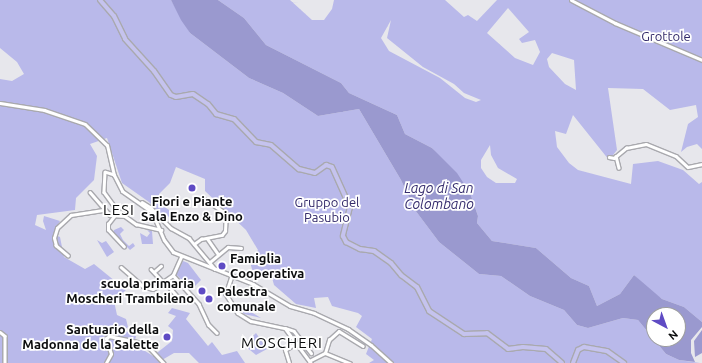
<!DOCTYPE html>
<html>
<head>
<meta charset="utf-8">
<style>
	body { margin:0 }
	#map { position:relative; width:702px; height:363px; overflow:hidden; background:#e7e7ec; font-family:Ubuntu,sans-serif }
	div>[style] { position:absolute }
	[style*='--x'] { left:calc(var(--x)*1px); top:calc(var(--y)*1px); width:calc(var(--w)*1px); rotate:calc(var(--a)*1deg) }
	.green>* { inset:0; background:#b9b9ea }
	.water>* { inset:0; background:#9a99cf }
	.roads { filter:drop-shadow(1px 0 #a9a9ae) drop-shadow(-1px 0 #a9a9ae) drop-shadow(0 1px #a9a9ae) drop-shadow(0 -1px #a9a9ae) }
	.minor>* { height:2.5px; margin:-1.25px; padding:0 1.25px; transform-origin:1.25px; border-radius:1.25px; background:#fff }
	.tertiary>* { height:3px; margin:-1.5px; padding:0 1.5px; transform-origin:1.5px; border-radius:1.5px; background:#fff }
	.primary>* { height:4px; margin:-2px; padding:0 2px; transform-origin:2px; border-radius:2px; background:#c5c3ee }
	.dots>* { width:11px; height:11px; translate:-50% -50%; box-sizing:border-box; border:2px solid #fff; border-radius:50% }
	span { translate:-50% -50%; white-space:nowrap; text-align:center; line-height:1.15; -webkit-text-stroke:3.5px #fff; paint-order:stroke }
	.park-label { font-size:13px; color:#332a6a }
	.poi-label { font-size:13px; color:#0b0c0d; font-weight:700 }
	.left { translate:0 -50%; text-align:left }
	.right { translate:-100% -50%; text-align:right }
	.water-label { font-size:14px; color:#362d6e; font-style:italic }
	.quarter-label { font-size:15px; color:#0b0c0d; letter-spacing:1px }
	.north { position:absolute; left:646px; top:307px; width:40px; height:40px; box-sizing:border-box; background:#fff; border:1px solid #9d9e9e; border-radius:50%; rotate:139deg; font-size:11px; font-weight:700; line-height:16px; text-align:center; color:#0b0c0d }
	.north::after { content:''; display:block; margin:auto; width:14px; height:18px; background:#5f4bc4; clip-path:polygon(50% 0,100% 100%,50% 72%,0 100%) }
</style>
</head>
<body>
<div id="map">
	<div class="green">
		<div style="clip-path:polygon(0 0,171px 0,190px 33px,249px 78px,283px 93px,318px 116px,359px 109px,401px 180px,415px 210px,439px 242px,479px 274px,501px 276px,530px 296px,564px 310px,577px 325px,588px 328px,623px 318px,638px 320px,666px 354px,679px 360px,700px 363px,369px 363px,374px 360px,366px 354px,372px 339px,356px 327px,362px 316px,358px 313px,332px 306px,328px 297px,314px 298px,316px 308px,296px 304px,274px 285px,271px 274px,254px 276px,250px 262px,258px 250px,246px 230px,205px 191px,205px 179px,176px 167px,170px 183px,159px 194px,166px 208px,177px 215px,174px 219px,158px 212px,149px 202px,122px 183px,107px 138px,90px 144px,97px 156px,94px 180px,76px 198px,75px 210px,37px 215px,35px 225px,46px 230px,43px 221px,44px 216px,60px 221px,53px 234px,60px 237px,64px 257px,85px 269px,94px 264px,126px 290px,114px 301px,117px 315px,126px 319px,128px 327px,124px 330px,136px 336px,134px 344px,153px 356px,172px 341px,173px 330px,168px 326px,176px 316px,168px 313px,172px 308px,190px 313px,186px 319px,208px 346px,212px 342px,222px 355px,237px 351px,245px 363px,199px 363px,189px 353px,174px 353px,162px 360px,163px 363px,0 363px,0 79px,12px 81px,24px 74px,17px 62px,0 48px)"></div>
		<div style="clip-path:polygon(evenodd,218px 0,290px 0,312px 20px,324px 20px,332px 9px,334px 0,445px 0,464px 17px,468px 15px,477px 21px,497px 0,702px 0,702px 149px,697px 144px,687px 147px,681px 152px,688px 124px,698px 117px,696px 105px,670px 110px,643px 89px,608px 88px,617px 150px,609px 160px,573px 115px,566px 134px,555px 131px,557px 147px,569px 163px,578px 170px,631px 184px,633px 164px,658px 161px,683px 170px,699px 184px,702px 182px,702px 322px,684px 307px,662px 299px,647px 288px,634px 275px,620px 294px,597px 306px,589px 286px,571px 278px,536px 248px,492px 241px,477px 223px,478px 216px,470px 193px,432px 148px,405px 134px,397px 115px,349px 93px,341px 83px,266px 45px,244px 18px,218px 0,508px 8px,529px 32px,519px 39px,522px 43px,535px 40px,540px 52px,533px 65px,515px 58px,487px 33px,508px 8px,218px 0,391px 20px,387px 38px,423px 67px,454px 84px,464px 93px,481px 100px,476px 102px,465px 98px,440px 78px,389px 51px,381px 38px,391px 20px,218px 0,552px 53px,574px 60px,576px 90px,565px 84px,549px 67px,547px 59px,552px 53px,218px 0,490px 145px,491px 155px,498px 168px,517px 179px,515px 183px,496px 183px,487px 177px,481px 168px,481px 160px,490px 145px)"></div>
		<div style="clip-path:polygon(121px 227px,124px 230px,120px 234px,123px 240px,129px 246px,133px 243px,135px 246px,130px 250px,113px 233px,114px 230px)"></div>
		<div style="clip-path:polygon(147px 230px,152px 231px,153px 244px,142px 244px,140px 233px,147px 237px,150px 233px)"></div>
		<div style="clip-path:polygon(97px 240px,102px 243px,106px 241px,114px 252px,107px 257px)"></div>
		<div style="clip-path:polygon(183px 261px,188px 263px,201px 280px,191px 290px,176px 274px)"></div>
		<div style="clip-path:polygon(246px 302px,260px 308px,251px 312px,261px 318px,244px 314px,235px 306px,244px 304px)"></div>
		<div style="clip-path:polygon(256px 333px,267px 349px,256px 355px,244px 345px)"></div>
	</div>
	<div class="water">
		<div style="clip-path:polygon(evenodd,171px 0,218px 0,244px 18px,266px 45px,341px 83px,349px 93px,397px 115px,405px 134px,432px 148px,457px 173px,470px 193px,478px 216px,477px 223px,492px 241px,536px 248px,571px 278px,589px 286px,597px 306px,620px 294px,634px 275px,662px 299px,684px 307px,702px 322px,702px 327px,691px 340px,691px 353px,695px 362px,679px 360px,666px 354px,638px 320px,623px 318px,588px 328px,577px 325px,564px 310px,530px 296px,501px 276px,479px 274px,439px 242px,415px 210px,401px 180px,359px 109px,318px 116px,283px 93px,249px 78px,190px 33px,181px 20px,171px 0,654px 315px,678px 315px,678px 339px,654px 339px,654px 315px)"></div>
		<div style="clip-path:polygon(702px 330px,702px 353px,695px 357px,694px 341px)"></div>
	</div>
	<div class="roads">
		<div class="minor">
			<div style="--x:616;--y:156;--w:12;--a:76"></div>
			<div style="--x:609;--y:157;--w:5;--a:11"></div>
			<div style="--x:614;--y:158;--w:16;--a:-40"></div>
			<div style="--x:626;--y:148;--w:20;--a:-11"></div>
			<div style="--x:646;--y:144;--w:32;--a:22"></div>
			<div style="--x:676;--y:156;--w:16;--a:43"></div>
			<div style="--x:688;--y:167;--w:14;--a:-12"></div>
			<div style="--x:114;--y:175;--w:9;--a:-162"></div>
			<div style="--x:105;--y:172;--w:20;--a:93"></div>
			<div style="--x:104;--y:192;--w:24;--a:54"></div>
			<div style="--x:90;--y:192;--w:30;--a:49"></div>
			<div style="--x:110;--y:215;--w:15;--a:4"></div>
			<div style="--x:125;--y:216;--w:14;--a:36"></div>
			<div style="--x:136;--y:224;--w:26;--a:13"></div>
			<div style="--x:142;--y:202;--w:9;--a:32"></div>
			<div style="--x:150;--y:207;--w:30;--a:45"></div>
			<div style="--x:171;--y:228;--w:21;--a:29"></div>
			<div style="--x:189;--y:238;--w:40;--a:50"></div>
			<div style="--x:207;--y:238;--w:19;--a:55"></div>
			<div style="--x:194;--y:244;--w:9;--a:-36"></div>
			<div style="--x:201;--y:239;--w:21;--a:-11"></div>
			<div style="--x:222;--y:235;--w:5;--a:-53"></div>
			<div style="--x:225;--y:231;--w:17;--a:-87"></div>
			<div style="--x:226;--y:214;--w:25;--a:-146"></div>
			<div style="--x:124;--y:247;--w:23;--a:-133"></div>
			<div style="--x:108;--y:230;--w:6;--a:-90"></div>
			<div style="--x:108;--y:224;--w:16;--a:-52"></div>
			<div style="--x:118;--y:211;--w:8;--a:30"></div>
			<div style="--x:68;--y:256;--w:16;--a:-140"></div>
			<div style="--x:56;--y:246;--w:8;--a:-104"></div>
			<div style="--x:54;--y:238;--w:10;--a:-73"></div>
			<div style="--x:57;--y:228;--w:19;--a:-43"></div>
			<div style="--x:71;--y:215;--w:32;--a:-9"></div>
			<div style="--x:210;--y:262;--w:23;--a:-40"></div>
			<div style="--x:228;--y:247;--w:13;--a:4"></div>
			<div style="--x:121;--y:267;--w:29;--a:41"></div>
			<div style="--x:143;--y:286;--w:10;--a:17"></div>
			<div style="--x:153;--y:289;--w:24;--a:-35"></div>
			<div style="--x:173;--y:275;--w:20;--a:-66"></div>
			<div style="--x:151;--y:269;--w:19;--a:47"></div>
			<div style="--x:154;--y:272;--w:9;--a:-41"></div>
			<div style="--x:173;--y:275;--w:39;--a:48"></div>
			<div style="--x:199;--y:304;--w:23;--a:65"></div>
			<div style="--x:209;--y:325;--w:11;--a:45"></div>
			<div style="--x:232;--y:276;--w:19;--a:108"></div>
			<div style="--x:226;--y:294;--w:22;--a:58"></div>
			<div style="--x:238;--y:313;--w:15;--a:32"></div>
			<div style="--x:251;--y:321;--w:35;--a:12"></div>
			<div style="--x:285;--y:328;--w:44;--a:53.4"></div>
			<div style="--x:165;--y:282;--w:21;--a:49"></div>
			<div style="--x:285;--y:328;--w:9;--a:18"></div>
			<div style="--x:294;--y:331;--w:28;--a:52"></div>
			<div style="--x:0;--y:332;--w:6;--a:39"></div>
			<div style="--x:5;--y:336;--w:27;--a:90"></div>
			<div style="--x:325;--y:353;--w:14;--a:-73"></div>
			<div style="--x:329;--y:340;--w:13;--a:-42"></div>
			<div style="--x:339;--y:331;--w:28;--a:32"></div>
			<div style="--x:309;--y:361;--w:18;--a:-27"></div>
			<div style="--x:325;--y:353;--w:27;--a:22"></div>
			<div style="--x:106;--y:363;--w:10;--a:-61"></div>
			<div style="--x:111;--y:354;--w:16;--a:-108"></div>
			<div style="--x:106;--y:339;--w:4;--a:-45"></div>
			<div style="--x:109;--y:336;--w:38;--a:12"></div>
			<div style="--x:146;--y:344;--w:26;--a:47"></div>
			<div style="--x:289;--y:363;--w:14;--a:-107"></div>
			<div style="--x:285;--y:350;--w:13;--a:-32"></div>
		</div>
		<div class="tertiary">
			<div style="--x:571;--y:0;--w:50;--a:27.6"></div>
			<div style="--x:615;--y:23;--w:95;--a:23"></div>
			<div style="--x:0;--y:103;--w:45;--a:9"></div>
			<div style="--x:44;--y:110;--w:43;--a:18.9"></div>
			<div style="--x:85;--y:124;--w:30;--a:44"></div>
			<div style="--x:107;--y:145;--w:31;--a:77"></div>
			<div style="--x:114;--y:175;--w:18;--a:63"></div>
			<div style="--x:122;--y:191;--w:37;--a:35"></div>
			<div style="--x:152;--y:212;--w:30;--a:67"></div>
			<div style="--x:164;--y:240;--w:15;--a:53"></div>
			<div style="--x:173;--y:252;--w:86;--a:21.8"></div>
			<div style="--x:253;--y:284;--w:43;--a:30.7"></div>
			<div style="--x:290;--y:306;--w:25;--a:16"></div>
			<div style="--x:314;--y:313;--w:38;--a:25"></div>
			<div style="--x:348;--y:329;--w:28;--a:35"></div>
			<div style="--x:371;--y:345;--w:27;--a:42"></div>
		</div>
		<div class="primary">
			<div style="--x:100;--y:0;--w:21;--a:49"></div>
			<div style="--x:114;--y:16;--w:25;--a:64"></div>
			<div style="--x:125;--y:39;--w:43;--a:47.8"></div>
			<div style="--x:154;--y:71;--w:29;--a:55"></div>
			<div style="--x:171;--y:95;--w:5;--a:22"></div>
			<div style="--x:176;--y:97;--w:17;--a:-10"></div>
			<div style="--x:193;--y:94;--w:18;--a:34"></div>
			<div style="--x:208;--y:104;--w:13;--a:51"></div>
			<div style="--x:216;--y:114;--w:19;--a:16"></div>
			<div style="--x:234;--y:119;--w:32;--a:46"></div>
			<div style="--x:256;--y:142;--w:15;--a:11"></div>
			<div style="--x:271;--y:145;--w:37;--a:41"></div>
			<div style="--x:299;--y:169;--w:16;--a:14"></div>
			<div style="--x:315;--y:173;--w:14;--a:-36"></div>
			<div style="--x:326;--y:165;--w:6;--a:18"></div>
			<div style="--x:332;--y:167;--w:44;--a:65.8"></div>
			<div style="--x:350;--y:207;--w:30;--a:104"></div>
			<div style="--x:343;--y:236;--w:7;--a:63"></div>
			<div style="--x:346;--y:242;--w:16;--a:27"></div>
			<div style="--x:360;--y:249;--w:14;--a:8"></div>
			<div style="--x:374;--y:251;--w:21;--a:35"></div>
			<div style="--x:391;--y:263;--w:16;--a:50"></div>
			<div style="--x:401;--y:275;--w:20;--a:37"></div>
			<div style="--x:417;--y:287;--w:27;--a:63"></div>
			<div style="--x:429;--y:311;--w:42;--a:33.3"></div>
			<div style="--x:464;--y:334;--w:23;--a:-2"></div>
			<div style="--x:487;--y:333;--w:26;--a:37"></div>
			<div style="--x:508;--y:349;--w:15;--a:-8"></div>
			<div style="--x:523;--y:347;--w:23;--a:5"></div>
			<div style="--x:546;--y:349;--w:21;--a:41"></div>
			<div style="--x:573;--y:363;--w:14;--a:-69"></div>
			<div style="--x:578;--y:350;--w:7;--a:-27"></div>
			<div style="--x:584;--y:347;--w:23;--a:10"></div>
			<div style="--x:607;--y:351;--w:21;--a:35"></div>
		</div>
	</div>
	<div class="dots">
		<div style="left:192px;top:188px;background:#5f4bc4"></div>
		<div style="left:222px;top:266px;background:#5f4bc4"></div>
		<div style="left:202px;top:291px;background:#5f4bc4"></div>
		<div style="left:209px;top:299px;background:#5f4bc4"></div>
		<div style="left:167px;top:337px;background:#5f4bc4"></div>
	</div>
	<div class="park-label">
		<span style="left:666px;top:36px">Grottole</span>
		<span style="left:327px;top:210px">Gruppo del<br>Pasubio</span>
	</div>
	<div class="poi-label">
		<span style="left:192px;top:209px">Fiori e Piante<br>Sala Enzo &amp; Dino</span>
		<span class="left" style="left:230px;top:266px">Famiglia<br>Cooperativa</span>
		<span class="right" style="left:194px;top:291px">scuola primaria<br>Moscheri Trambileno</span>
		<span class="left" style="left:217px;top:299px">Palestra<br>comunale</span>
		<span class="right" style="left:159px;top:337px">Santuario della<br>Madonna de la Salette</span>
	</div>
	<div class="water-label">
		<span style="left:439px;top:196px">Lago di San<br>Colombano</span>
	</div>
	<div class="quarter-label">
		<span style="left:119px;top:210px">LESI</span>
		<span style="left:282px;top:343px">MOSCHERI</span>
	</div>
	<div class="north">N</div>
</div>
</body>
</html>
